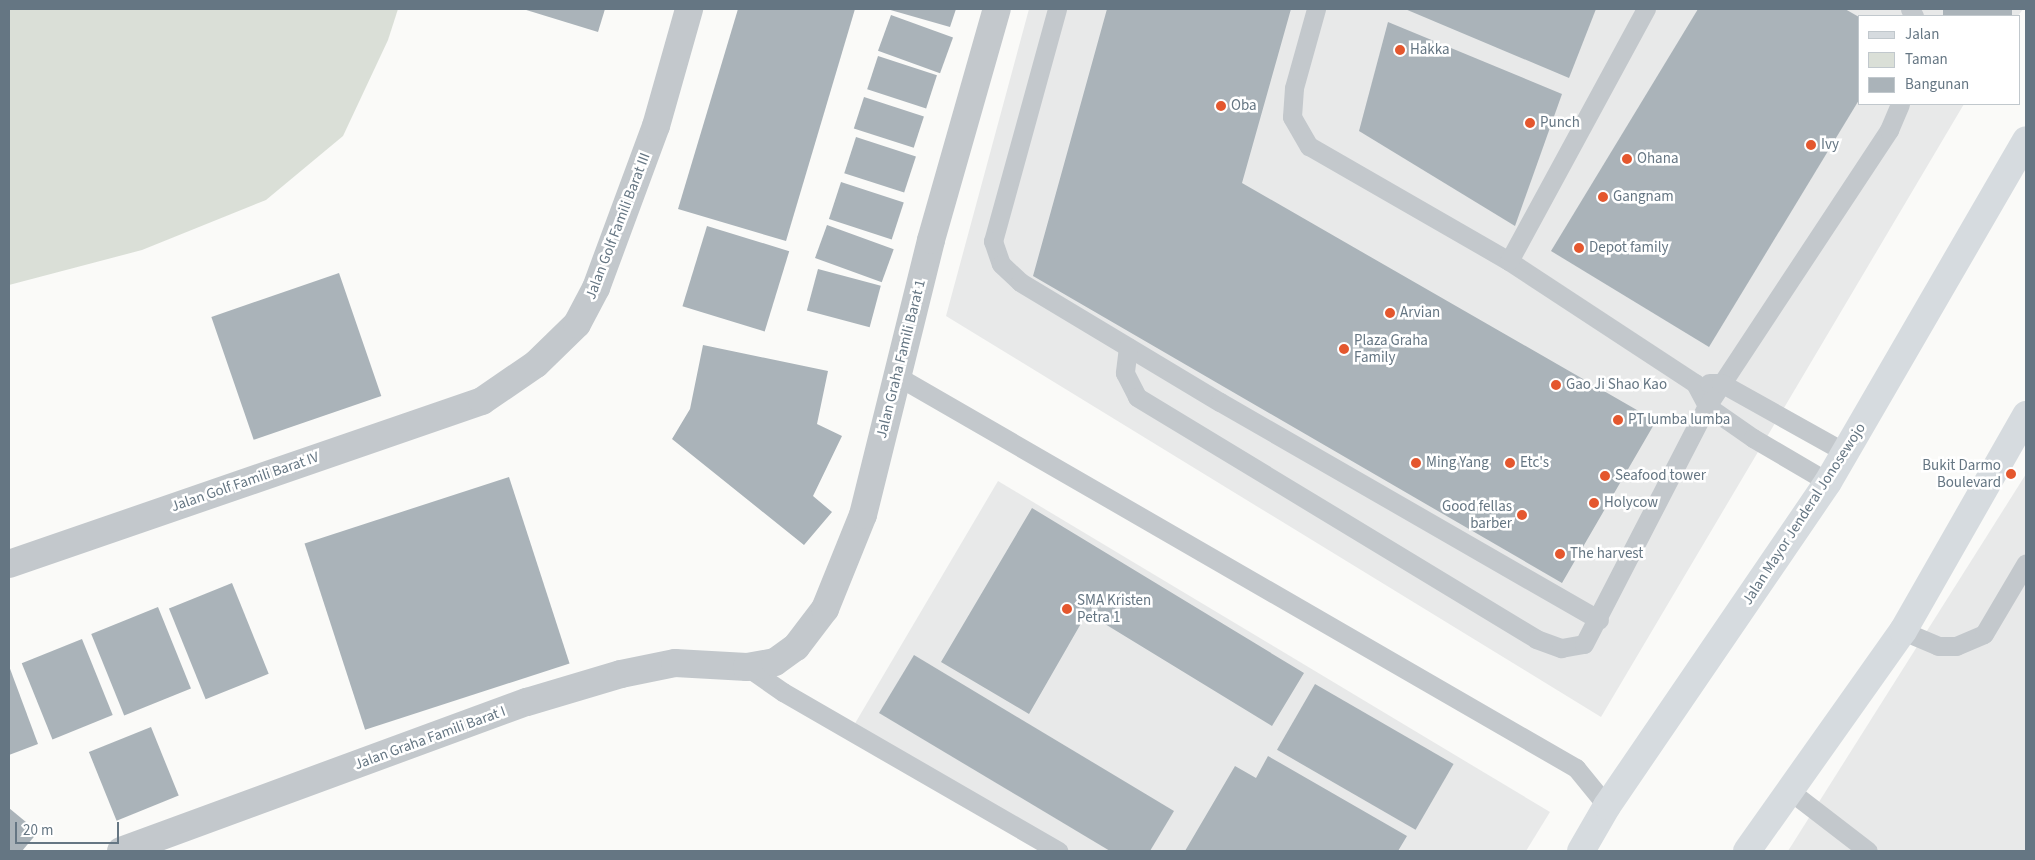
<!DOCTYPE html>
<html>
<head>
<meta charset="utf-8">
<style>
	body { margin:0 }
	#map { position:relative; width:2035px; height:860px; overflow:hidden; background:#fafaf8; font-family:"Source Sans 3",sans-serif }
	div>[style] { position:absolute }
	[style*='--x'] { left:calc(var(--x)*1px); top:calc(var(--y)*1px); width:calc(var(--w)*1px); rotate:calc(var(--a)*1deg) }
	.built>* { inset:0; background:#e8e9e9 }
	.green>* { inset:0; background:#dadfd7 }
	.building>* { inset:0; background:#aab3b9; transform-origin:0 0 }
	.lane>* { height:19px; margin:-9.5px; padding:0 9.5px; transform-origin:9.5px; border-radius:9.5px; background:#c3c8cc }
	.street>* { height:28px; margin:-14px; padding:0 14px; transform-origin:14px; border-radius:14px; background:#c3c8cc }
	.secondary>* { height:28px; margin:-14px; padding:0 14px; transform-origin:14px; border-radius:14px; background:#d6dbdf }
	.dots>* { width:14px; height:14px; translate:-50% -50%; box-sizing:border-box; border:2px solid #fff; border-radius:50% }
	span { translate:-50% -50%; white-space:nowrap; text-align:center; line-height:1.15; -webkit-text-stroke:5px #fff; paint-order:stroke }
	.poi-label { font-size:15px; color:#657683 }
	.left { translate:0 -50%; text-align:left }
	.right { translate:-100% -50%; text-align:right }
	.street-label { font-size:15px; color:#657683 }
	.frame { position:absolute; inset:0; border:10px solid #657683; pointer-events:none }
	.legend { position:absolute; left:1858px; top:15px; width:162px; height:90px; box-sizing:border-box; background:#fff; border:1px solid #c1c8cd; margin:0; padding:6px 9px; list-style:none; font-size:15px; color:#657683 }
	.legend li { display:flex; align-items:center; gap:10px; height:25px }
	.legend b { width:25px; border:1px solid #c1c8cd }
	.scale { position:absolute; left:15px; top:822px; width:104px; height:22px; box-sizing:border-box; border:2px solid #657683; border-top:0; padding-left:6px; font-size:15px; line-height:18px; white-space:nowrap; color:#657683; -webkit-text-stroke:4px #fff; paint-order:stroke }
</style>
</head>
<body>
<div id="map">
	<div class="built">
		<div style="clip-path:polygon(1029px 9px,2023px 9px,2018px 16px,1859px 16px,1859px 104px,1964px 104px,1601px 717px,946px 316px)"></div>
		<div style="clip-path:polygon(2026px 474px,2026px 851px,1788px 851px)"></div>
		<div style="clip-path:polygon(998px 481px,1550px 812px,1526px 851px,1042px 851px,847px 737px)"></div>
	</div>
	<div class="green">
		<div style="clip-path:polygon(9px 9px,398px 9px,388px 40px,343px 136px,266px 200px,142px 250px,9px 285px)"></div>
	</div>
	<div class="building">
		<div style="clip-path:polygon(523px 9px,605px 9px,598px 32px)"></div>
		<div style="clip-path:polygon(738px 9px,855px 9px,786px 241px,678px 209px)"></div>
		<div style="clip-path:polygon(887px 9px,956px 9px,950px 27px)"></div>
		<div style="clip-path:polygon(1107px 9px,1291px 9px,1242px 183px,1656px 421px,1562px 583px,1033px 276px)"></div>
		<div style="clip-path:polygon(1405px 9px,1596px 9px,1569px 78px)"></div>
		<div style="clip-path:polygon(1698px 9px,1845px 9px,1859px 17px,1859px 100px,1709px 347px,1551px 251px)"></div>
		<div style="left:1943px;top:9px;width:69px;height:8px"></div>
		<div style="left:891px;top:15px;width:66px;height:38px;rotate:20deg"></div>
		<div style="clip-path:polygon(1388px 22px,1562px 94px,1515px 226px,1359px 131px)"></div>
		<div style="left:878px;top:56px;width:62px;height:35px;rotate:18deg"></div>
		<div style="left:864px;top:97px;width:63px;height:33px;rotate:18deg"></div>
		<div style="left:856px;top:137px;width:63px;height:38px;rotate:18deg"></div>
		<div style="left:841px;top:182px;width:66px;height:39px;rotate:18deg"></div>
		<div style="left:827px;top:225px;width:71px;height:35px;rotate:20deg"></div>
		<div style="left:707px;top:226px;width:86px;height:84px;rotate:17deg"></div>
		<div style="left:818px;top:269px;width:65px;height:43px;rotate:15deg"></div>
		<div style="left:339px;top:273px;width:130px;height:135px;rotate:71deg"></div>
		<div style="clip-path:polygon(703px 345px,828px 371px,817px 424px,842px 436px,813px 496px,832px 512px,804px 545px,672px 439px,690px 409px)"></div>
		<div style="left:509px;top:477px;width:196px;height:215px;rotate:72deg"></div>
		<div style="clip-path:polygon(1032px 508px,1304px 673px,1272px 726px,1087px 613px,1029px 714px,941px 662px)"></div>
		<div style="left:232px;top:583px;width:98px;height:68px;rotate:68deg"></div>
		<div style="left:158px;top:607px;width:88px;height:72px;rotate:68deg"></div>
		<div style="left:82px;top:639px;width:82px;height:65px;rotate:68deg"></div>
		<div style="clip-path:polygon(914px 655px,1174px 811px,1150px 851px,1110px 851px,879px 713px)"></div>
		<div style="clip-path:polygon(9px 666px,38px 744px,9px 755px)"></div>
		<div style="left:1315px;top:684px;width:160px;height:76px;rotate:30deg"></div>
		<div style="left:151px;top:727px;width:74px;height:67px;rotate:68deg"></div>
		<div style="clip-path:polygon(1268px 756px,1407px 836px,1398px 851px,1185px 851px,1235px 766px,1256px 778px)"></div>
		<div style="clip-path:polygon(9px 808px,38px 832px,22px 851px,9px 851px)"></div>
	</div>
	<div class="lane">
		<div style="--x:1057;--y:9;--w:241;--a:105.4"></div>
		<div style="--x:993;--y:241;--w:24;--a:71"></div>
		<div style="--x:1001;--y:264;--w:26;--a:43"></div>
		<div style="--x:1020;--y:282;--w:233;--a:31"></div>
		<div style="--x:1220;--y:402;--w:437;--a:29.9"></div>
		<div style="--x:1316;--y:9;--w:82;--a:105.6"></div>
		<div style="--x:1294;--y:88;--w:29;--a:94"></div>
		<div style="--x:1292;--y:117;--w:34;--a:60"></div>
		<div style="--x:1309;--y:146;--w:231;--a:29.9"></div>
		<div style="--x:1509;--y:261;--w:222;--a:33.3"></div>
		<div style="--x:1695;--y:383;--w:26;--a:62"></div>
		<div style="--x:1707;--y:406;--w:56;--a:34.8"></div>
		<div style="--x:1753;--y:438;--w:87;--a:30.4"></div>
		<div style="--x:1910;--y:9;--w:8;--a:60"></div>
		<div style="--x:1509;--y:261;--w:287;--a:-61.5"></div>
		<div style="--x:1128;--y:347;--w:26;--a:97"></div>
		<div style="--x:1125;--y:373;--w:27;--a:63"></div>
		<div style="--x:1137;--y:397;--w:467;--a:31.2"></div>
		<div style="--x:1536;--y:639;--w:27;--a:20"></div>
		<div style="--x:1561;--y:648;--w:23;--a:-10"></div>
		<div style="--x:1584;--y:644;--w:268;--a:-62.7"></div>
		<div style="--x:1707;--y:406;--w:331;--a:-56.6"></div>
		<div style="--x:1889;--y:130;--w:28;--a:-67"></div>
		<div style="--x:897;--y:376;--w:784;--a:30"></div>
		<div style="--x:1576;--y:768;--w:49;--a:50.8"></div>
		<div style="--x:1709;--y:383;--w:12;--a:0"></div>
		<div style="--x:1721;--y:383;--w:143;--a:29.2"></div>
		<div style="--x:1903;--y:631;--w:38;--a:23"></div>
		<div style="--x:1938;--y:646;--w:18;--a:0"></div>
		<div style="--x:1956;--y:646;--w:30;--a:-23"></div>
		<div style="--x:1984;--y:634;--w:82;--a:-59.4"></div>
		<div style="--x:747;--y:667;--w:44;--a:34.8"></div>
		<div style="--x:783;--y:692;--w:318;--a:30"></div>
		<div style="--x:1790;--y:791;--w:98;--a:37.6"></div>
	</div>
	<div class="street">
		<div style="--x:9;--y:564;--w:500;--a:-19.01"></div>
		<div style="--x:482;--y:401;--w:65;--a:-34.4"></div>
		<div style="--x:536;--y:364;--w:57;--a:-44.3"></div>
		<div style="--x:577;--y:324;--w:41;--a:-62.2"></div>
		<div style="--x:596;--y:288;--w:173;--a:-69.7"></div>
		<div style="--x:656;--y:126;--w:122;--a:-74.2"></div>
		<div style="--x:121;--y:851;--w:432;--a:-20.2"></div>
		<div style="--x:527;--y:702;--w:98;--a:-16.6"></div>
		<div style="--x:621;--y:674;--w:55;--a:-11.5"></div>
		<div style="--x:675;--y:663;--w:72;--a:3.2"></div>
		<div style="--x:747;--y:667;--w:28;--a:-10"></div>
		<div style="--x:775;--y:662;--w:26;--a:-36"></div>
		<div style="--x:796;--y:647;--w:48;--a:-52.7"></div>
		<div style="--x:825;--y:609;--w:101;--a:-68"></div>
		<div style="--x:863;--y:515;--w:283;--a:-76.1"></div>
		<div style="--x:931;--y:240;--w:240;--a:-74.1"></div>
	</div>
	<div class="secondary">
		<div style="--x:1581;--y:851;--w:52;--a:-60"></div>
		<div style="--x:1607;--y:806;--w:392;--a:-55.7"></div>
		<div style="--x:1828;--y:482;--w:395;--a:-59.9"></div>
		<div style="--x:1747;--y:851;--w:270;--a:-54.7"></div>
		<div style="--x:1903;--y:631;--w:249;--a:-60.3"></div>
	</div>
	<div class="dots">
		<div style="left:1400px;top:50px;background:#e4572e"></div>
		<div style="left:1221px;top:106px;background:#e4572e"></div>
		<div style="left:1530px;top:123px;background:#e4572e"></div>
		<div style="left:1811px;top:145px;background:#e4572e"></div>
		<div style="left:1627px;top:159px;background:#e4572e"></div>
		<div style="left:1603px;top:197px;background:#e4572e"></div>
		<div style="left:1579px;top:248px;background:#e4572e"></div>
		<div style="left:1390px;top:313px;background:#e4572e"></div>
		<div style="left:1344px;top:349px;background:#e4572e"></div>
		<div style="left:1556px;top:385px;background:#e4572e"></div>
		<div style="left:1618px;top:420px;background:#e4572e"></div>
		<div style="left:1416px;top:463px;background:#e4572e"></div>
		<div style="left:1510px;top:463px;background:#e4572e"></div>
		<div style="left:2011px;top:474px;background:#e4572e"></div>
		<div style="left:1605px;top:476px;background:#e4572e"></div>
		<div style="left:1594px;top:503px;background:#e4572e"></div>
		<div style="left:1522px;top:515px;background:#e4572e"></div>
		<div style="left:1560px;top:554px;background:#e4572e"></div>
		<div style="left:1067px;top:609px;background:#e4572e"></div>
	</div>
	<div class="poi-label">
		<span class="left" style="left:1410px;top:50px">Hakka</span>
		<span class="left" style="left:1231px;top:106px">Oba</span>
		<span class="left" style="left:1540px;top:123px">Punch</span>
		<span class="left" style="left:1821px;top:145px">Ivy</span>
		<span class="left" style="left:1637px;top:159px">Ohana</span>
		<span class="left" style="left:1613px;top:197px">Gangnam</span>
		<span class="left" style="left:1589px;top:248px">Depot family</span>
		<span class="left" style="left:1400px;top:313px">Arvian</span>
		<span class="left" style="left:1354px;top:349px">Plaza Graha<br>Family</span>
		<span class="left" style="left:1566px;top:385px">Gao Ji Shao Kao</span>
		<span class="left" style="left:1628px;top:420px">PT lumba lumba</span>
		<span class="left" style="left:1426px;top:463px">Ming Yang</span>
		<span class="left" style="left:1520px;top:463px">Etc's</span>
		<span class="right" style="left:2001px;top:474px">Bukit Darmo<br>Boulevard</span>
		<span class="left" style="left:1615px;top:476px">Seafood tower</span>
		<span class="left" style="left:1604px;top:503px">Holycow</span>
		<span class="right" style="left:1512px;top:515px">Good fellas<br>barber</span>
		<span class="left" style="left:1570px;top:554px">The harvest</span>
		<span class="left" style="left:1077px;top:609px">SMA Kristen<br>Petra 1</span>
	</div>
	<div class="street-label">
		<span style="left:618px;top:226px;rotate:-69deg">Jalan Golf Famili Barat III</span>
		<span style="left:901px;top:359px;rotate:-76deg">Jalan Graha Famili Barat 1</span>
		<span style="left:245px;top:482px;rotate:-19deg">Jalan Golf Famili Barat IV</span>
		<span style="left:1804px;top:514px;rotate:-57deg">Jalan Mayor Jenderal Jonosewojo</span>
		<span style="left:430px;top:738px;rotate:-20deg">Jalan Graha Famili Barat I</span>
	</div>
	<div class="frame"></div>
	<ul class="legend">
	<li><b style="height:6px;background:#d6dbdf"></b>Jalan</li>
	<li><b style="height:14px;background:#dadfd7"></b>Taman</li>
	<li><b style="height:14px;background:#aab3b9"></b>Bangunan</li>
	</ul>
	<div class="scale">20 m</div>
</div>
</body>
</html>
